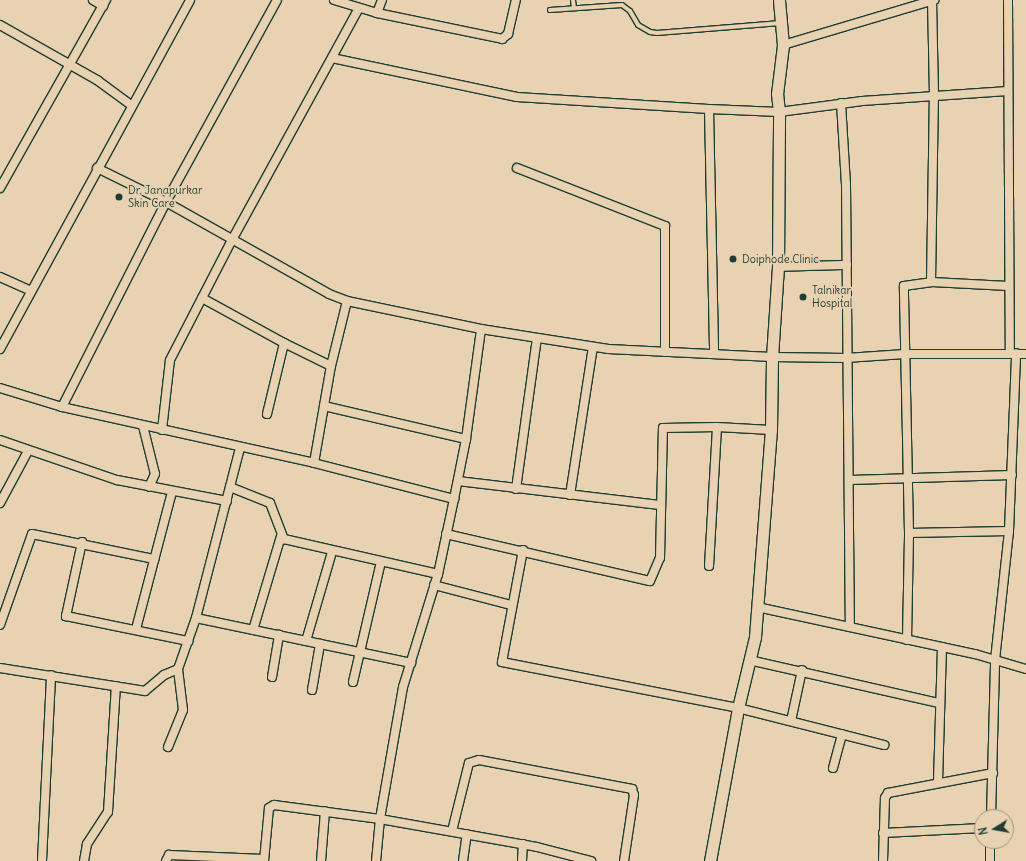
<!DOCTYPE html>
<html>
<head>
<meta charset="utf-8">
<style>
	body { margin:0 }
	#map { position:relative; width:1026px; height:861px; overflow:hidden; background:#e8d2b1; font-family:Delius,sans-serif }
	div>[style] { position:absolute }
	[style*='--x'] { left:calc(var(--x)*1px); top:calc(var(--y)*1px); width:calc(var(--w)*1px); rotate:calc(var(--a)*1deg) }
	.roads { filter:drop-shadow(1px 0 #1f3d34) drop-shadow(-1px 0 #1f3d34) drop-shadow(0 1px #1f3d34) drop-shadow(0 -1px #1f3d34) }
	.lane>* { height:4px; margin:-2px; padding:0 2px; transform-origin:2px; border-radius:2px; background:#e8d2b1 }
	.street>* { height:8px; margin:-4px; padding:0 4px; transform-origin:4px; border-radius:4px; background:#e8d2b1 }
	.secondary>* { height:11px; margin:-5.5px; padding:0 5.5px; transform-origin:5.5px; border-radius:5.5px; background:#e8d2b1 }
	.dots>* { width:11px; height:11px; translate:-50% -50%; box-sizing:border-box; border:2px solid #e8d2b1; border-radius:50% }
	span { translate:-50% -50%; white-space:nowrap; text-align:center; line-height:1.15; -webkit-text-stroke:3.5px #e8d2b1; paint-order:stroke }
	.poi-label { font-size:11px; color:#1f3d34 }
	.left { translate:0 -50%; text-align:left }
	.north { position:absolute; left:974px; top:809px; width:40px; height:40px; box-sizing:border-box; background:#e8d2b1; border:1px solid #98967f; border-radius:50%; rotate:259deg; font-size:11px; font-weight:700; line-height:16px; text-align:center; color:#1f3d34 }
	.north::after { content:''; display:block; margin:auto; width:14px; height:18px; background:#1f3d34; clip-path:polygon(50% 0,100% 100%,50% 72%,0 100%) }
</style>
</head>
<body>
<div id="map">
	<div class="roads">
		<div class="lane">
			<div style="--x:573;--y:0;--w:8;--a:83"></div>
			<div style="--x:550;--y:10;--w:72;--a:-4"></div>
			<div style="--x:622;--y:5;--w:10;--a:37"></div>
			<div style="--x:630;--y:11;--w:16;--a:60"></div>
			<div style="--x:638;--y:25;--w:14;--a:30"></div>
			<div style="--x:650;--y:32;--w:7;--a:8"></div>
			<div style="--x:657;--y:33;--w:124;--a:-4.6"></div>
		</div>
		<div class="street">
			<div style="--x:93;--y:0;--w:12;--a:31"></div>
			<div style="--x:334;--y:0;--w:45;--a:16.8"></div>
			<div style="--x:377;--y:13;--w:128;--a:11.7"></div>
			<div style="--x:502;--y:39;--w:8;--a:-40"></div>
			<div style="--x:508;--y:34;--w:35;--a:-77"></div>
			<div style="--x:1008;--y:0;--w:353;--a:89.7"></div>
			<div style="--x:377;--y:13;--w:14;--a:-69"></div>
			<div style="--x:0;--y:25;--w:112;--a:29.6"></div>
			<div style="--x:97;--y:80;--w:42;--a:36.3"></div>
			<div style="--x:783;--y:45;--w:158;--a:-16.6"></div>
			<div style="--x:332;--y:58;--w:189;--a:11.9"></div>
			<div style="--x:517;--y:97;--w:192;--a:3.6"></div>
			<div style="--x:709;--y:109;--w:70;--a:2.5"></div>
			<div style="--x:779;--y:112;--w:84;--a:-7.5"></div>
			<div style="--x:862;--y:101;--w:146;--a:-3.9"></div>
			<div style="--x:841;--y:103;--w:81;--a:86.5"></div>
			<div style="--x:846;--y:184;--w:443;--a:89.5"></div>
			<div style="--x:709;--y:109;--w:245;--a:88.8"></div>
			<div style="--x:97;--y:168;--w:77;--a:26.2"></div>
			<div style="--x:166;--y:202;--w:187;--a:29.4"></div>
			<div style="--x:329;--y:294;--w:19;--a:21"></div>
			<div style="--x:347;--y:301;--w:137;--a:11.8"></div>
			<div style="--x:517;--y:168;--w:159;--a:21.4"></div>
			<div style="--x:665;--y:226;--w:126;--a:90"></div>
			<div style="--x:0;--y:188;--w:216;--a:-60.6"></div>
			<div style="--x:778;--y:267;--w:69;--a:-1.7"></div>
			<div style="--x:0;--y:277;--w:34;--a:24"></div>
			<div style="--x:931;--y:282;--w:187;--a:-89.1"></div>
			<div style="--x:934;--y:95;--w:94;--a:-91.2"></div>
			<div style="--x:202;--y:298;--w:94;--a:28.8"></div>
			<div style="--x:284;--y:343;--w:52;--a:26.1"></div>
			<div style="--x:0;--y:349;--w:397;--a:-61.4"></div>
			<div style="--x:0;--y:388;--w:65;--a:17"></div>
			<div style="--x:62;--y:407;--w:258;--a:12.5"></div>
			<div style="--x:314;--y:463;--w:145;--a:14.4"></div>
			<div style="--x:454;--y:499;--w:77;--a:102"></div>
			<div style="--x:438;--y:574;--w:118;--a:107.2"></div>
			<div style="--x:403;--y:687;--w:134;--a:99.9"></div>
			<div style="--x:380;--y:819;--w:159;--a:10.1"></div>
			<div style="--x:537;--y:847;--w:56;--a:14.5"></div>
			<div style="--x:324;--y:406;--w:146;--a:13.1"></div>
			<div style="--x:62;--y:407;--w:230;--a:-63.1"></div>
			<div style="--x:166;--y:202;--w:230;--a:-61.2"></div>
			<div style="--x:267;--y:414;--w:73;--a:-76.5"></div>
			<div style="--x:143;--y:426;--w:49;--a:76"></div>
			<div style="--x:155;--y:474;--w:14;--a:115"></div>
			<div style="--x:162;--y:430;--w:70;--a:-83.5"></div>
			<div style="--x:170;--y:360;--w:135;--a:-62.7"></div>
			<div style="--x:232;--y:240;--w:264;--a:-61.3"></div>
			<div style="--x:0;--y:440;--w:124;--a:18.9"></div>
			<div style="--x:117;--y:480;--w:112;--a:10.8"></div>
			<div style="--x:314;--y:463;--w:98;--a:-80.1"></div>
			<div style="--x:331;--y:366;--w:67;--a:-76.2"></div>
			<div style="--x:850;--y:480;--w:162;--a:-1.8"></div>
			<div style="--x:458;--y:481;--w:203;--a:6.8"></div>
			<div style="--x:230;--y:487;--w:43;--a:21.8"></div>
			<div style="--x:270;--y:503;--w:39;--a:69"></div>
			<div style="--x:284;--y:539;--w:158;--a:12.8"></div>
			<div style="--x:516;--y:489;--w:152;--a:-82.1"></div>
			<div style="--x:570;--y:495;--w:150;--a:-81.2"></div>
			<div style="--x:454;--y:499;--w:61;--a:-78.7"></div>
			<div style="--x:466;--y:439;--w:111;--a:-82.2"></div>
			<div style="--x:481;--y:329;--w:129;--a:8.9"></div>
			<div style="--x:608;--y:349;--w:164;--a:2.8"></div>
			<div style="--x:772;--y:357;--w:74;--a:0.8"></div>
			<div style="--x:846;--y:358;--w:59;--a:-3.9"></div>
			<div style="--x:905;--y:354;--w:121;--a:0"></div>
			<div style="--x:0;--y:503;--w:59;--a:-61.7"></div>
			<div style="--x:909;--y:533;--w:100;--a:-1.1"></div>
			<div style="--x:446;--y:534;--w:209;--a:13"></div>
			<div style="--x:650;--y:581;--w:25;--a:-67"></div>
			<div style="--x:660;--y:558;--w:130;--a:-88.7"></div>
			<div style="--x:663;--y:428;--w:54;--a:-1.1"></div>
			<div style="--x:717;--y:427;--w:54;--a:3.2"></div>
			<div style="--x:82;--y:542;--w:76;--a:102.2"></div>
			<div style="--x:66;--y:616;--w:125;--a:11.6"></div>
			<div style="--x:523;--y:550;--w:114;--a:100.6"></div>
			<div style="--x:502;--y:662;--w:240;--a:11"></div>
			<div style="--x:738;--y:708;--w:151;--a:14.2"></div>
			<div style="--x:709;--y:566;--w:139;--a:-86.7"></div>
			<div style="--x:434;--y:585;--w:80;--a:14.6"></div>
			<div style="--x:757;--y:607;--w:223;--a:12.2"></div>
			<div style="--x:975;--y:654;--w:53;--a:16.4"></div>
			<div style="--x:196;--y:618;--w:220;--a:11.8"></div>
			<div style="--x:0;--y:625;--w:96;--a:-70.6"></div>
			<div style="--x:32;--y:534;--w:125;--a:11.6"></div>
			<div style="--x:136;--y:629;--w:142;--a:-75.3"></div>
			<div style="--x:253;--y:630;--w:98;--a:-73.4"></div>
			<div style="--x:907;--y:640;--w:107;--a:-88.9"></div>
			<div style="--x:909;--y:533;--w:247;--a:-91.2"></div>
			<div style="--x:904;--y:286;--w:27;--a:-8"></div>
			<div style="--x:931;--y:282;--w:78;--a:2.9"></div>
			<div style="--x:306;--y:641;--w:93;--a:-73.7"></div>
			<div style="--x:749;--y:660;--w:195;--a:12.8"></div>
			<div style="--x:0;--y:668;--w:147;--a:9"></div>
			<div style="--x:145;--y:691;--w:25;--a:-40"></div>
			<div style="--x:164;--y:675;--w:15;--a:-23"></div>
			<div style="--x:272;--y:677;--w:43;--a:-80.5"></div>
			<div style="--x:353;--y:682;--w:123;--a:-76.9"></div>
			<div style="--x:312;--y:690;--w:47;--a:-80.1"></div>
			<div style="--x:791;--y:721;--w:52;--a:-77.8"></div>
			<div style="--x:168;--y:747;--w:40;--a:-68"></div>
			<div style="--x:183;--y:710;--w:41;--a:-97"></div>
			<div style="--x:178;--y:669;--w:54;--a:-70.6"></div>
			<div style="--x:196;--y:618;--w:176;--a:-75.5"></div>
			<div style="--x:833;--y:768;--w:35;--a:-75"></div>
			<div style="--x:938;--y:782;--w:135;--a:-88.3"></div>
			<div style="--x:991;--y:817;--w:157;--a:-88.5"></div>
			<div style="--x:995;--y:660;--w:130;--a:-83.8"></div>
			<div style="--x:1009;--y:531;--w:178;--a:-87.7"></div>
			<div style="--x:452;--y:831;--w:70;--a:-76"></div>
			<div style="--x:469;--y:763;--w:10;--a:-17"></div>
			<div style="--x:479;--y:760;--w:156;--a:10.7"></div>
			<div style="--x:632;--y:789;--w:6;--a:72"></div>
			<div style="--x:634;--y:795;--w:67;--a:98.6"></div>
			<div style="--x:883;--y:833;--w:99;--a:-2.9"></div>
			<div style="--x:42;--y:861;--w:186;--a:-87.2"></div>
			<div style="--x:84;--y:861;--w:17;--a:-80"></div>
			<div style="--x:87;--y:844;--w:38;--a:-57"></div>
			<div style="--x:108;--y:812;--w:126;--a:-86.4"></div>
			<div style="--x:166;--y:861;--w:7;--a:-63"></div>
			<div style="--x:169;--y:855;--w:95;--a:2.4"></div>
			<div style="--x:264;--y:861;--w:53;--a:-84.6"></div>
			<div style="--x:269;--y:808;--w:6;--a:-31"></div>
			<div style="--x:274;--y:805;--w:107;--a:7.5"></div>
			<div style="--x:380;--y:819;--w:42;--a:95.4"></div>
			<div style="--x:321;--y:861;--w:50;--a:-85.4"></div>
			<div style="--x:463;--y:861;--w:27;--a:-82"></div>
			<div style="--x:522;--y:861;--w:17;--a:-87"></div>
			<div style="--x:883;--y:861;--w:63;--a:-88.2"></div>
			<div style="--x:885;--y:798;--w:6;--a:-59"></div>
			<div style="--x:888;--y:793;--w:107;--a:-10.8"></div>
			<div style="--x:990;--y:861;--w:20;--a:-90"></div>
		</div>
		<div class="secondary">
			<div style="--x:710;--y:861;--w:156;--a:-79.6"></div>
			<div style="--x:738;--y:708;--w:73;--a:-76.5"></div>
			<div style="--x:755;--y:637;--w:208;--a:-85.6"></div>
			<div style="--x:771;--y:430;--w:73;--a:-89.2"></div>
			<div style="--x:772;--y:357;--w:90;--a:-86.2"></div>
			<div style="--x:778;--y:267;--w:155;--a:-89.6"></div>
			<div style="--x:779;--y:112;--w:18;--a:-96"></div>
			<div style="--x:777;--y:94;--w:49;--a:-83"></div>
			<div style="--x:783;--y:45;--w:45;--a:-95.1"></div>
		</div>
	</div>
	<div class="dots">
		<div style="left:119px;top:197px;background:#1f3d34"></div>
		<div style="left:733px;top:259px;background:#1f3d34"></div>
		<div style="left:803px;top:297px;background:#1f3d34"></div>
	</div>
	<div class="poi-label">
		<span class="left" style="left:128px;top:197px">Dr. Janapurkar<br>Skin Care</span>
		<span class="left" style="left:742px;top:259px">Doiphode Clinic</span>
		<span class="left" style="left:812px;top:297px">Talnikar<br>Hospital</span>
	</div>
	<div class="north">N</div>
</div>
</body>
</html>
